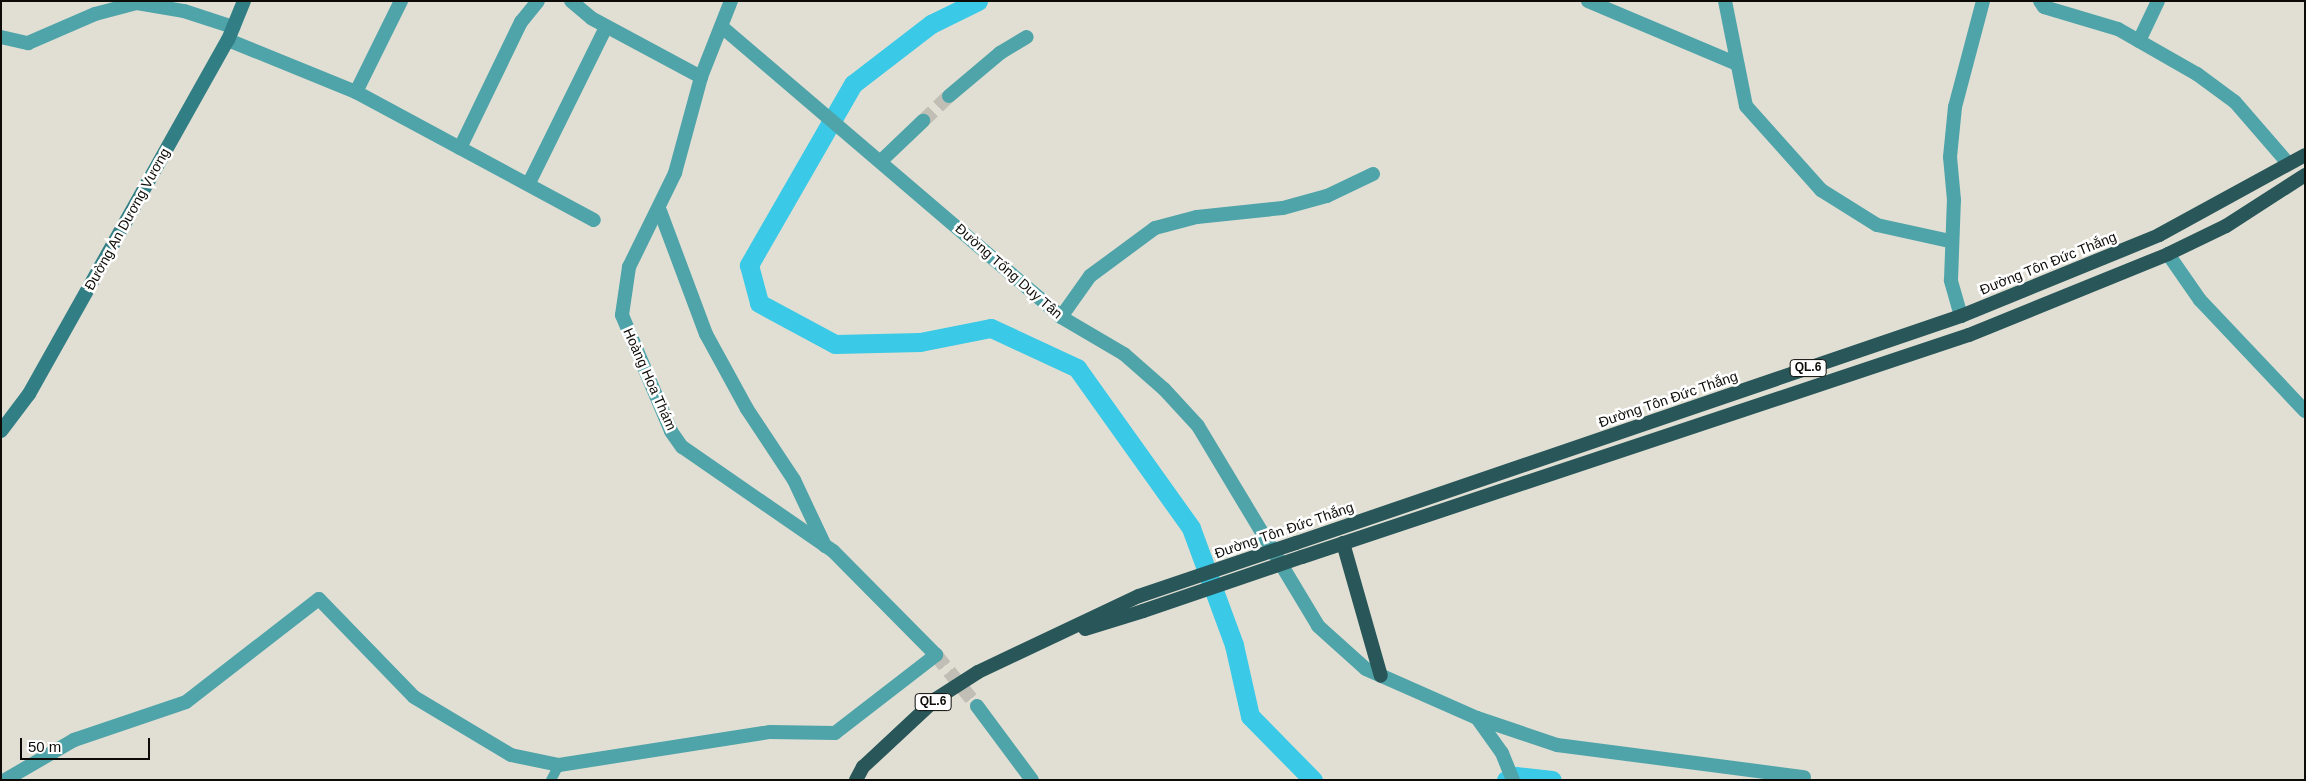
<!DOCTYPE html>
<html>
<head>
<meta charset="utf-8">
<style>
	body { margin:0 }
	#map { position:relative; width:2306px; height:781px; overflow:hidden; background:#e1dfd3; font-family:Helvetica,sans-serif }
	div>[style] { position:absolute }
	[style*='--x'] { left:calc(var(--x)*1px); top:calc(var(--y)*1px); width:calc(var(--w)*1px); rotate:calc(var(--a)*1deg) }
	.canal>* { height:19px; margin:-9.5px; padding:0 9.5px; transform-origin:9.5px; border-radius:9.5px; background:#3ac9e6 }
	.minor-tunnel>* { height:14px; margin-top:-7px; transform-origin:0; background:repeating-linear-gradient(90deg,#c1bfb5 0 14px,transparent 0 21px) }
	.tertiary-tunnel>* { height:14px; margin-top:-7px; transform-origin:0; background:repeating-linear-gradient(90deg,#c1bfb5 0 14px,transparent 0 21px) }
	.service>* { height:10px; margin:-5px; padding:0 5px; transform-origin:5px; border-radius:5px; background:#4fa4aa }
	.minor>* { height:14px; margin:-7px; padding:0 7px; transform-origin:7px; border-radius:7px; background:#4fa4aa }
	.tertiary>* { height:14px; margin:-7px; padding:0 7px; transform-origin:7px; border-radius:7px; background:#4fa4aa }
	.secondary>* { height:14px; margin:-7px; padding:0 7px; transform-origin:7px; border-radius:7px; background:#317e84 }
	.trunk>* { height:14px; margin:-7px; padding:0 7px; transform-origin:7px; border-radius:7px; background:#285659 }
	.trunk-bridge>* { height:14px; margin:-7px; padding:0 7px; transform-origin:7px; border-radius:7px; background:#285659 }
	span { translate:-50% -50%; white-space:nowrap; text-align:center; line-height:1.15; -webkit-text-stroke:5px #fff; paint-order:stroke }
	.shield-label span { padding:1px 4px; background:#fff; border:1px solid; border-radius:4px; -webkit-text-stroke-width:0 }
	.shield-label { font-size:12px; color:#0d0c08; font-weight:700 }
	.street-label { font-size:14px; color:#0d0c08 }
	.frame { position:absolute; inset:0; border:2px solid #0d0c08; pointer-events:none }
	.scale { position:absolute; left:20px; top:738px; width:130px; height:22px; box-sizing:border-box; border:2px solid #0d0c08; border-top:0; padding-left:6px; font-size:15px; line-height:18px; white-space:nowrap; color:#0d0c08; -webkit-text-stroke:4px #fff; paint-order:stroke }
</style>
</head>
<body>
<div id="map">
	<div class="canal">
		<div style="--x:978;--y:1;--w:52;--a:153.9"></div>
		<div style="--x:931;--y:24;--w:98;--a:142.4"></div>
		<div style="--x:853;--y:84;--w:209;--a:119.9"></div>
		<div style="--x:749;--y:265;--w:39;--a:75"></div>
		<div style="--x:759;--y:303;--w:86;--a:28.3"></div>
		<div style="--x:835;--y:344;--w:85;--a:-1.3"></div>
		<div style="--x:920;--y:342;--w:72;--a:-11.2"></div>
		<div style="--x:991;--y:328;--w:95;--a:24.9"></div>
		<div style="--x:1077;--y:368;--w:196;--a:54.5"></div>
		<div style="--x:1191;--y:528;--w:125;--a:69.8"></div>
		<div style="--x:1234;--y:645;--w:73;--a:77.3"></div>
		<div style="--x:1250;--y:716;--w:90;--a:45.5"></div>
		<div style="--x:1506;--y:780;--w:10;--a:-24"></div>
		<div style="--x:1515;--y:776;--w:37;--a:6"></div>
	</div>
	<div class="minor-tunnel">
		<div style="--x:923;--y:121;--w:36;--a:-44"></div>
	</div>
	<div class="tertiary-tunnel">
		<div style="--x:936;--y:655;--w:65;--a:51.2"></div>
	</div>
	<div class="service">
		<div style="--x:551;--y:780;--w:17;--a:-62"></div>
	</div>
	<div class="minor">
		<div style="--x:571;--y:1;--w:26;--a:40"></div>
		<div style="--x:591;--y:18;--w:125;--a:28.2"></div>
		<div style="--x:1588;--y:1;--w:162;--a:22.9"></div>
		<div style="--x:1725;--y:1;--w:107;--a:78.7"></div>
		<div style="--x:1746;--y:106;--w:113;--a:48.2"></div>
		<div style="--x:1821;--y:190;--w:66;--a:32"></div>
		<div style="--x:1877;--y:225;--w:75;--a:12.4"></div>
		<div style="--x:2040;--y:1;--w:7;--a:56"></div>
		<div style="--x:2044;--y:7;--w:77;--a:16.6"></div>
		<div style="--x:2118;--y:29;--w:91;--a:29.7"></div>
		<div style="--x:2197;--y:74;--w:47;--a:36.4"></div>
		<div style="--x:2235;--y:102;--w:79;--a:49.1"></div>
		<div style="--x:722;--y:27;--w:446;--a:40.5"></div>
		<div style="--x:1061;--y:317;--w:73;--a:30.4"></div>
		<div style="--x:1124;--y:354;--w:53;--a:41.2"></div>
		<div style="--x:1164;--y:389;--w:50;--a:47.4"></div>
		<div style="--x:1198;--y:426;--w:233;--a:59"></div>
		<div style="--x:1318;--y:626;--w:64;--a:41.9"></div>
		<div style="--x:1366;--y:669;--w:121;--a:23.8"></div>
		<div style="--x:1477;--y:718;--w:43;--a:54.5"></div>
		<div style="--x:1502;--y:753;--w:29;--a:68"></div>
		<div style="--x:228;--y:40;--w:138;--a:22.1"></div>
		<div style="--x:356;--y:92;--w:270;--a:28.3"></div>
		<div style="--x:2139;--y:41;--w:44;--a:-64.6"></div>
		<div style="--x:356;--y:92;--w:102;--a:-63.7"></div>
		<div style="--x:949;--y:96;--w:67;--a:-40.1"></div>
		<div style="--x:1000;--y:53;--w:31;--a:-31"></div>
		<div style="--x:460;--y:148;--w:140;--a:-64.2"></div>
		<div style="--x:521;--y:22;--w:27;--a:-51"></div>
		<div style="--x:882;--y:160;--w:57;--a:-43.6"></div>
		<div style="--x:529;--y:183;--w:174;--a:-63.7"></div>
		<div style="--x:660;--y:211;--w:131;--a:69.5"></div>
		<div style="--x:706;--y:334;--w:85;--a:61.3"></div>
		<div style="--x:747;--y:409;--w:85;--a:56.5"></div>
		<div style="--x:794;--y:480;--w:73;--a:64.8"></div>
		<div style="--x:2168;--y:254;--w:56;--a:55.2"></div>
		<div style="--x:2200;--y:300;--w:153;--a:46.6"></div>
		<div style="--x:1961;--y:316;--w:37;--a:-106"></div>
		<div style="--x:1951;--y:280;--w:80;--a:-87.9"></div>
		<div style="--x:1954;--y:200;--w:43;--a:-95.3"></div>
		<div style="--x:1950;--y:157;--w:50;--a:-84.3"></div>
		<div style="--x:1955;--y:107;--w:110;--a:-75.2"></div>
		<div style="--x:1061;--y:317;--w:50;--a:-54.7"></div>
		<div style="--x:1090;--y:276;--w:81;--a:-36.4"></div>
		<div style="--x:1155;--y:228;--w:43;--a:-14.7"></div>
		<div style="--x:1197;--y:217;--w:86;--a:-6"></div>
		<div style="--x:1283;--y:208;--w:46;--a:-15.3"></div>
		<div style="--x:1327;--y:196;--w:51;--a:-25.6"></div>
		<div style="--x:1477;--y:718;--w:84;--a:18.6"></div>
		<div style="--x:1557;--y:745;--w:249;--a:7.4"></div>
		<div style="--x:5;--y:780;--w:80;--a:-30.1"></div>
		<div style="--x:74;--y:740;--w:118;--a:-18.7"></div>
		<div style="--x:186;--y:702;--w:168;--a:-37.8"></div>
		<div style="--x:319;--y:599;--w:136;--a:45.9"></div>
	</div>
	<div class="tertiary">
		<div style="--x:1;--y:37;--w:28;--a:13"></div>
		<div style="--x:28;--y:43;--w:73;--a:-23.4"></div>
		<div style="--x:95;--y:14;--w:43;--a:-14.7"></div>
		<div style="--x:137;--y:3;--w:48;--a:9.7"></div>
		<div style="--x:184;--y:11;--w:52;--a:18.1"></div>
		<div style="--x:414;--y:697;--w:113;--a:30.9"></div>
		<div style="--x:511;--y:755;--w:49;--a:11.8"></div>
		<div style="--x:559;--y:765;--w:214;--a:-8.9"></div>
		<div style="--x:770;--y:732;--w:65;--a:0.9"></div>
		<div style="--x:835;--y:733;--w:128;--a:-37.7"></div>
		<div style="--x:936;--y:655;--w:146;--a:-134.7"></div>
		<div style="--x:833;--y:551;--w:183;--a:-145.4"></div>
		<div style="--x:682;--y:447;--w:19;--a:-125"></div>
		<div style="--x:671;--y:431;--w:126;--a:-112.9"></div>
		<div style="--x:622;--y:315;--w:49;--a:-81.7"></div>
		<div style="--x:629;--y:267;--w:105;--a:-63.9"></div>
		<div style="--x:675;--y:173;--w:99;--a:-74.8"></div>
		<div style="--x:701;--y:77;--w:82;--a:-68.5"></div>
		<div style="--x:977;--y:706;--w:92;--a:53.4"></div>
	</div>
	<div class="secondary">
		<div style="--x:1;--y:431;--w:46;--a:-52.9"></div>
		<div style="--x:29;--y:394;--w:406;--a:-60.7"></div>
		<div style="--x:228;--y:40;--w:42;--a:-67.7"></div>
	</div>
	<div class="trunk">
		<div style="--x:1296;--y:543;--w:703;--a:-18.85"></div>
		<div style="--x:1961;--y:316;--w:214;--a:-22.2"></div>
		<div style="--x:2159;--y:235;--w:166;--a:-28.7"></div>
		<div style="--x:1343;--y:543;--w:138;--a:74.1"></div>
		<div style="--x:1302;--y:557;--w:703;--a:-18.41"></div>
		<div style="--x:1969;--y:335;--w:215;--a:-22.1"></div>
		<div style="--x:2168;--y:254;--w:64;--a:-25.8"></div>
		<div style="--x:2226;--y:226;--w:94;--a:-32.8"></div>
		<div style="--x:1085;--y:629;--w:61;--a:-17.2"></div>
		<div style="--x:856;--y:780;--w:15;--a:-62"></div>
		<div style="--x:863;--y:767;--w:100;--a:-43"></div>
		<div style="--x:936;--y:699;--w:50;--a:-32.7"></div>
		<div style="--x:978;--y:672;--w:178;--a:-25.3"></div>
	</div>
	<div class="trunk-bridge">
		<div style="--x:1139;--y:596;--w:166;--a:-18.7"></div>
		<div style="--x:1143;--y:611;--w:168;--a:-18.8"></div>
	</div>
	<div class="shield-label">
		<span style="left:1808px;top:368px">QL.6</span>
		<span style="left:933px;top:702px">QL.6</span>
	</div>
	<div class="street-label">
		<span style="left:127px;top:219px;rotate:-61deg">Đường An Dương Vương</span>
		<span style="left:2048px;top:263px;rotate:-22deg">Đường Tôn Đức Thắng</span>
		<span style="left:1009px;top:271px;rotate:41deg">Đường Tống Duy Tân</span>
		<span style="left:650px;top:379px;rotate:66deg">Hoàng Hoa Thám</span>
		<span style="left:1668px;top:399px;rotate:-19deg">Đường Tôn Đức Thắng</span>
		<span style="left:1284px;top:530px;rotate:-19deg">Đường Tôn Đức Thắng</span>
	</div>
	<div class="frame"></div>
	<div class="scale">50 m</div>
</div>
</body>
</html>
